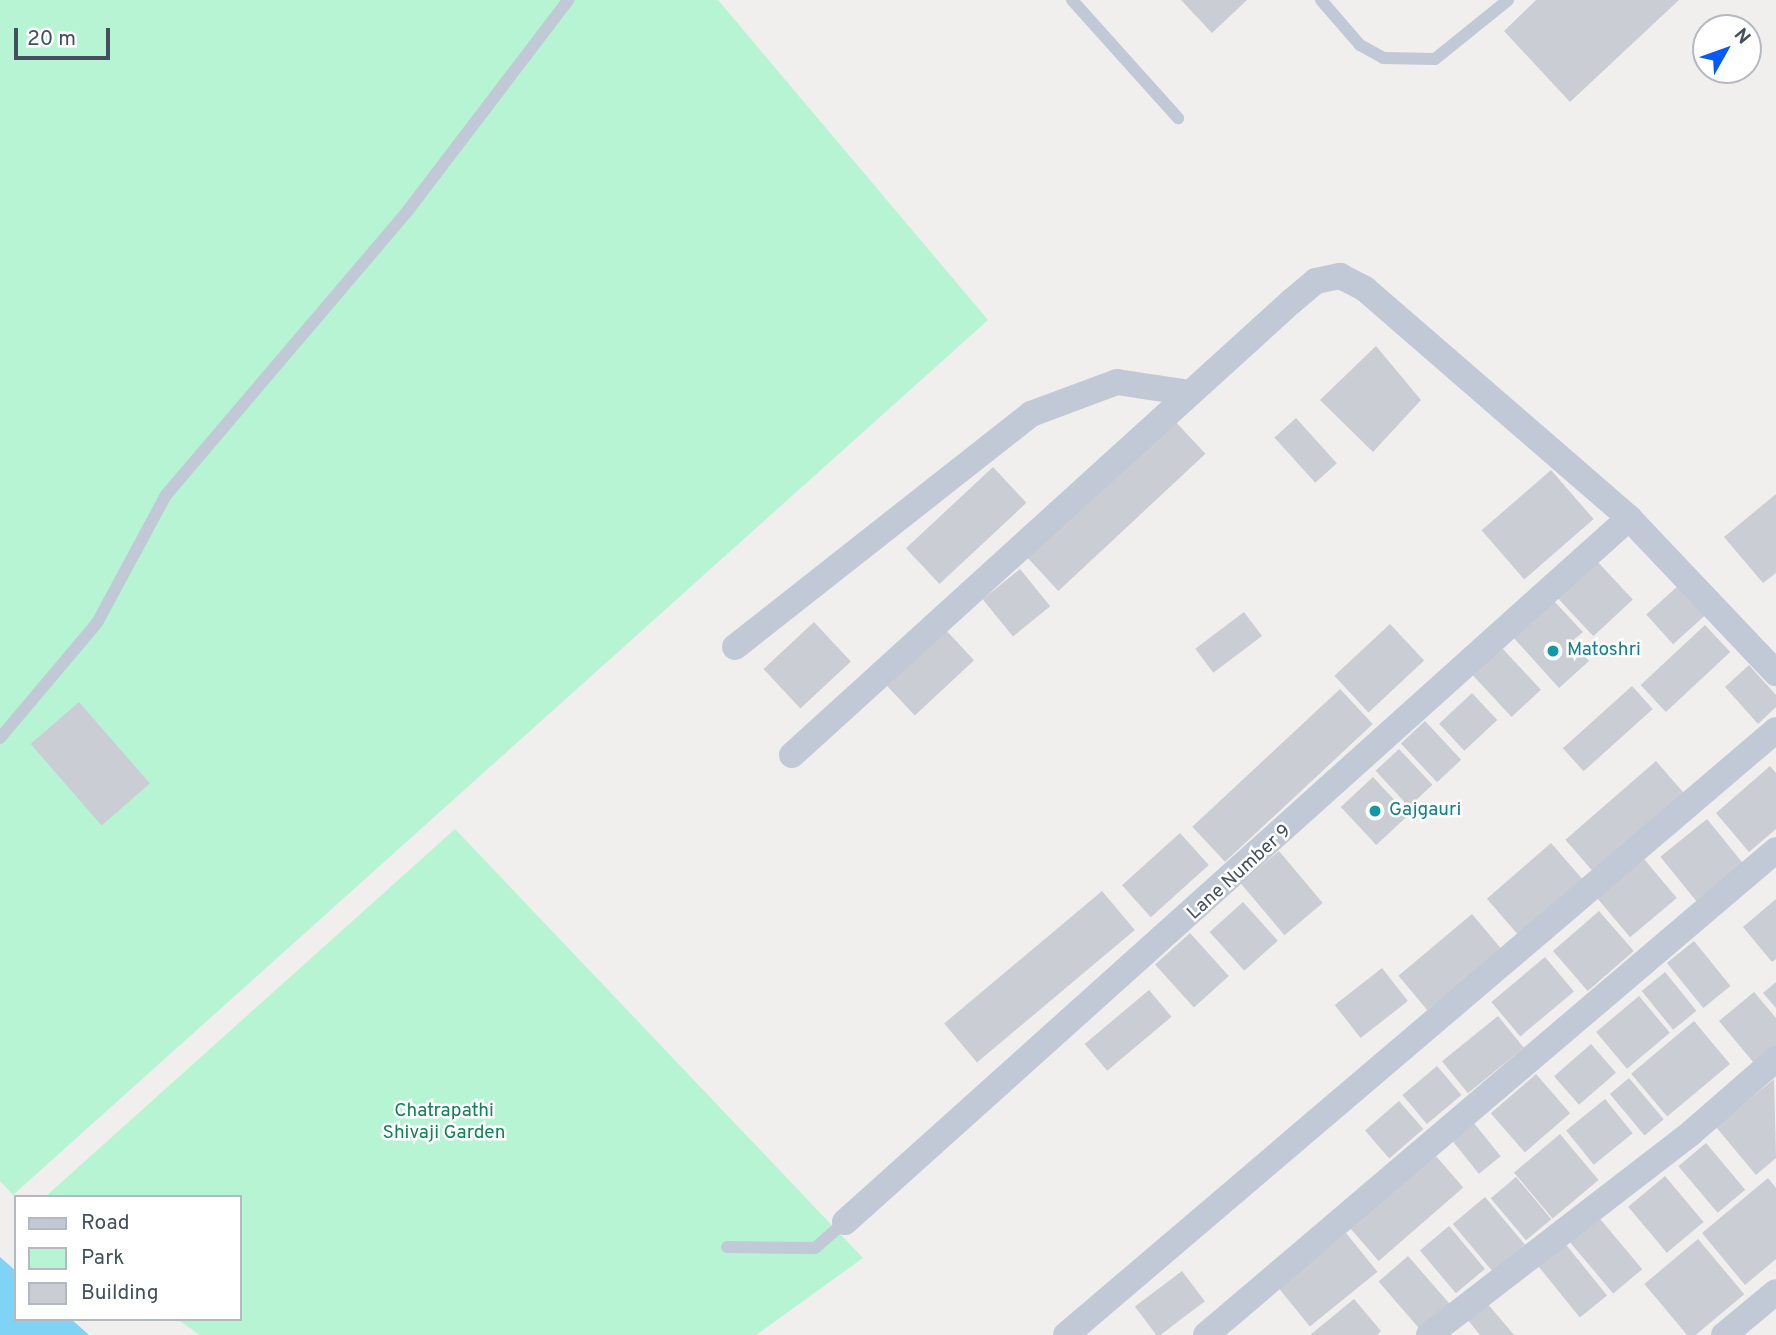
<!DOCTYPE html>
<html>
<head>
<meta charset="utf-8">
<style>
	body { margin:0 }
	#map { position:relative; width:1776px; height:1335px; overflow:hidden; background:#f1eeee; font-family:Overpass,sans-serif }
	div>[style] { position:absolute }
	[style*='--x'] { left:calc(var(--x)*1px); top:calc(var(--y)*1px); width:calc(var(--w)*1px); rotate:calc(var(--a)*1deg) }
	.green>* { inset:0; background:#b7f4d4 }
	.water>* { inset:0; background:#7fd4f6 }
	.building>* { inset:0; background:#cacdd4; transform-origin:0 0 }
	.lane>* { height:12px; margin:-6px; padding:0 6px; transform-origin:6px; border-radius:6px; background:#c0c9d5 }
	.street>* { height:26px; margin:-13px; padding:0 13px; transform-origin:13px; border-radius:13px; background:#c0c9d5 }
	.dots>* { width:19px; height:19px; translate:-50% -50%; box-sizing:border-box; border:4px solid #fff; border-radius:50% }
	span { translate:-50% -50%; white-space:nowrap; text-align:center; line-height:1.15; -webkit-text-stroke:5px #fff; paint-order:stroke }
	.culture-label { font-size:19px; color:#0d838f }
	.left { translate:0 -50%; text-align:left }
	.street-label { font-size:19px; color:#44505e }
	.park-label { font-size:19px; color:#0c8351 }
	.legend { position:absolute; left:14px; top:1195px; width:228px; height:126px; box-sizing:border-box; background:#fff; border:2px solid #b4b9bf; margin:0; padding:9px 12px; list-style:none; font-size:21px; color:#44505e }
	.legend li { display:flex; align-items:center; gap:14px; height:35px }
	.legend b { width:35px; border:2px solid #b4b9bf }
	.north { position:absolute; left:1692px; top:14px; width:70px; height:70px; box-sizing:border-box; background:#fff; border:2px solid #b4b9bf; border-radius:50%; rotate:50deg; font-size:19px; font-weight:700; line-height:28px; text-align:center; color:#44505e }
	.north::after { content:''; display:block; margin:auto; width:24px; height:32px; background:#045af6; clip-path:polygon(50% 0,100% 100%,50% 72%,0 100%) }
	.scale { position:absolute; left:14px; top:28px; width:96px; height:32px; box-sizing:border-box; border:4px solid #44505e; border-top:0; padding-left:9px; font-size:21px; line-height:24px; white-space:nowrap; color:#44505e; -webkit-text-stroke:5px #fff; paint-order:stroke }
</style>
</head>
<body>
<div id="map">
	<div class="green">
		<div style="clip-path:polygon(0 0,718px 0,988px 320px,13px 1195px,0 1181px)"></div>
		<div style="clip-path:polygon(455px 829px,863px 1258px,756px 1335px,200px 1335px,177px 1319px,240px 1319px,240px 1197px,45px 1197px)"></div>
	</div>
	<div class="water">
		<div style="clip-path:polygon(0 1257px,16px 1271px,16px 1319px,71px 1319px,89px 1335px,0 1335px)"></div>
	</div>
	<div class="building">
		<div style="clip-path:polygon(1181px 0,1247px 0,1212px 33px)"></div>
		<div style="clip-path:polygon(1536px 0,1679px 0,1570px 102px,1504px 31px)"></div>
		<div style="clip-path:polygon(1376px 346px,1421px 400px,1373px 452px,1320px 400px)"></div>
		<div style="left:1172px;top:418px;width:49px;height:201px;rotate:47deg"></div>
		<div style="left:1296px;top:418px;width:61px;height:29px;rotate:48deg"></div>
		<div style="left:993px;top:467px;width:49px;height:119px;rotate:47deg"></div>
		<div style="left:1551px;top:470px;width:65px;height:92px;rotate:49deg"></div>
		<div style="clip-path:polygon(1776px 494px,1776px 573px,1763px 583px,1724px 537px)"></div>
		<div style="left:1596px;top:560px;width:54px;height:54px;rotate:47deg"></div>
		<div style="left:1020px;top:569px;width:48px;height:48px;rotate:51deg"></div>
		<div style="left:1679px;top:585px;width:40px;height:44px;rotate:48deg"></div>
		<div style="clip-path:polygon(1553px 600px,1583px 632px,1571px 642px,1589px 661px,1559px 688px,1512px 636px)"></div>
		<div style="left:1244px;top:612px;width:30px;height:61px;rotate:53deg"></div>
		<div style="left:814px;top:622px;width:54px;height:69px;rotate:47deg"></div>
		<div style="left:1390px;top:624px;width:50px;height:76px;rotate:47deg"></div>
		<div style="left:1705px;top:625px;width:37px;height:88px;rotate:47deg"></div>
		<div style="left:942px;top:626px;width:47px;height:81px;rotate:47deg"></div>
		<div style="left:1502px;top:648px;width:57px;height:40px;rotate:47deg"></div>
		<div style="clip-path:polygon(1749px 665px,1776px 695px,1776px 707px,1758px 724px,1725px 687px)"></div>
		<div style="left:1632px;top:686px;width:31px;height:93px;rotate:48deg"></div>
		<div style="left:1340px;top:689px;width:48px;height:202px;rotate:47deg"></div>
		<div style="left:1472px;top:693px;width:37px;height:45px;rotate:47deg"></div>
		<div style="left:79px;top:702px;width:108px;height:64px;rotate:49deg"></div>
		<div style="left:1425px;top:721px;width:53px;height:33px;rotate:47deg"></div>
		<div style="left:1399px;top:749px;width:49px;height:32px;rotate:47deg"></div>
		<div style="left:1656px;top:761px;width:48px;height:120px;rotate:49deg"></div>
		<div style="clip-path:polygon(1770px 766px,1776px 773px,1776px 829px,1749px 852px,1716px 813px)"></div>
		<div style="left:1373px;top:777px;width:52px;height:44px;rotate:47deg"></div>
		<div style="left:1707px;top:819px;width:58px;height:60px;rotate:51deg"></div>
		<div style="left:1180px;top:833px;width:43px;height:78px;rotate:48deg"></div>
		<div style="left:1551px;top:843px;width:49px;height:85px;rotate:49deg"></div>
		<div style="left:1279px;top:851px;width:68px;height:50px;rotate:50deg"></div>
		<div style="left:1644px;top:859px;width:51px;height:61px;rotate:50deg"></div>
		<div style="left:1102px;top:891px;width:51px;height:206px;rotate:50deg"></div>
		<div style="clip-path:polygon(1776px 899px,1776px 959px,1772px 962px,1743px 927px)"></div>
		<div style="left:1243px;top:902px;width:52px;height:45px;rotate:48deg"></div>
		<div style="left:1599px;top:911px;width:53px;height:61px;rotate:49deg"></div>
		<div style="left:1472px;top:914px;width:45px;height:96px;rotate:50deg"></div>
		<div style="left:1190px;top:933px;width:58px;height:47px;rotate:48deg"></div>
		<div style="left:1694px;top:941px;width:58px;height:35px;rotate:51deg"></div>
		<div style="left:1545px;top:957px;width:45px;height:70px;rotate:50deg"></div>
		<div style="left:1382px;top:968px;width:42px;height:60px;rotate:52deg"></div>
		<div style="left:1665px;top:972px;width:50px;height:30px;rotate:51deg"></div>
		<div style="clip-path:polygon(1776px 982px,1776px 1008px,1763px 993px)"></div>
		<div style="left:1149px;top:990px;width:35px;height:84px;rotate:50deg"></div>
		<div style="clip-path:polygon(1754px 992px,1776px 1018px,1776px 1053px,1758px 1068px,1719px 1021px)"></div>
		<div style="left:1639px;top:996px;width:48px;height:56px;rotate:50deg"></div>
		<div style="left:1498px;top:1016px;width:41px;height:72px;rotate:51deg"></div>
		<div style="left:1694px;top:1021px;width:56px;height:82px;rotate:50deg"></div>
		<div style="left:1591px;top:1044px;width:38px;height:49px;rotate:49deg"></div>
		<div style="left:1437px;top:1066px;width:38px;height:45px;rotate:50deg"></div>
		<div style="left:1536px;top:1074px;width:52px;height:60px;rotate:49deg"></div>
		<div style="left:1629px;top:1078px;width:54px;height:25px;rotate:50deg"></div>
		<div style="clip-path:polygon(1774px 1079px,1776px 1158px,1756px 1175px,1716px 1127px)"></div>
		<div style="left:1605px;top:1099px;width:44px;height:50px;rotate:51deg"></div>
		<div style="left:1399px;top:1101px;width:37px;height:45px;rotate:49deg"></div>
		<div style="left:1473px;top:1122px;width:44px;height:28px;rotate:51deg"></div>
		<div style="left:1560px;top:1134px;width:60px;height:60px;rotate:50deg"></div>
		<div style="left:1706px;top:1143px;width:61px;height:36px;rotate:50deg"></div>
		<div style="left:1435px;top:1155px;width:43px;height:112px;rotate:49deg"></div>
		<div style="left:1665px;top:1176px;width:60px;height:48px;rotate:50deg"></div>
		<div style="left:1516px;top:1177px;width:55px;height:33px;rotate:50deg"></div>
		<div style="clip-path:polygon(1768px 1178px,1776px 1188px,1776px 1259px,1745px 1285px,1702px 1233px)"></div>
		<div style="left:1485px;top:1197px;width:62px;height:42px;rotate:50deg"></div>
		<div style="left:1596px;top:1214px;width:72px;height:38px;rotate:50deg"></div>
		<div style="left:1449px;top:1226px;width:56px;height:38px;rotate:50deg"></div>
		<div style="left:1346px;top:1233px;width:50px;height:87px;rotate:51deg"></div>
		<div style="left:1698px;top:1239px;width:72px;height:70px;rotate:50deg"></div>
		<div style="left:1563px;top:1241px;width:70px;height:35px;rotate:51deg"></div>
		<div style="left:1408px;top:1256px;width:65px;height:39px;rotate:49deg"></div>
		<div style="left:1182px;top:1271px;width:38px;height:59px;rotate:53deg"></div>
		<div style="clip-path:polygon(1354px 1299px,1381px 1331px,1377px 1335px,1310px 1335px)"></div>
		<div style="clip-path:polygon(1487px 1303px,1514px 1335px,1480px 1335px,1467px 1319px)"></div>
	</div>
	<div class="lane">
		<div style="--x:1072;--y:0;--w:159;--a:48.1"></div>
		<div style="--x:1321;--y:0;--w:60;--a:49.1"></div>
		<div style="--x:1360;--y:45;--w:26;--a:29"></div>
		<div style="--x:1383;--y:58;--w:52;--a:1.1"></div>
		<div style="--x:1435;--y:59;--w:94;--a:-38.9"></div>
		<div style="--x:0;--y:738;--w:150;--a:-49.9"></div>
		<div style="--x:97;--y:623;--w:145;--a:-61.7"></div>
		<div style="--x:166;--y:495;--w:370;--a:-49.6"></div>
		<div style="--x:406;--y:213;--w:268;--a:-52.7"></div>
		<div style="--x:727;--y:1247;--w:88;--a:0.7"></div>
		<div style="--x:815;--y:1248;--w:40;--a:-41"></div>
	</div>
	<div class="street">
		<div style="--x:735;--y:647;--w:377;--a:-38.2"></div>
		<div style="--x:1031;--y:414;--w:92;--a:-20.4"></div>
		<div style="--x:1117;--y:382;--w:74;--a:8.6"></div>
		<div style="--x:792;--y:755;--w:675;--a:-42.24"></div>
		<div style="--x:1292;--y:301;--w:31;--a:-40"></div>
		<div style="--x:1316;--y:281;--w:25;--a:-12"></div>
		<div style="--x:1340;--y:276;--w:28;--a:27"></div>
		<div style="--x:1365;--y:289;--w:349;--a:40.9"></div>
		<div style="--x:1629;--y:518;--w:214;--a:46.5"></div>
		<div style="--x:845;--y:1222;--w:1054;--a:-41.92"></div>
		<div style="--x:1066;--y:1335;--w:933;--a:-40.43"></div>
		<div style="--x:1206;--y:1335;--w:748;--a:-40.39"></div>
		<div style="--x:1429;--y:1335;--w:331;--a:-37.6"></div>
		<div style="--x:1691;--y:1133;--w:113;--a:-41"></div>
		<div style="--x:1724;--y:1335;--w:67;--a:-39.6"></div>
	</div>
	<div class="dots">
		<div style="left:1553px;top:651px;background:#0f9aa8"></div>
		<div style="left:1375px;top:811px;background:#0f9aa8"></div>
	</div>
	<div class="culture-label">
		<span class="left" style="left:1567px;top:651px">Matoshri</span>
		<span class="left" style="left:1389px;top:811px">Gajgauri</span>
	</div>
	<div class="street-label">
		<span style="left:1240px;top:873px;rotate:-42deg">Lane Number 9</span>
	</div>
	<div class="park-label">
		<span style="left:444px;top:1123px">Chatrapathi<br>Shivaji Garden</span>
	</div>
	<ul class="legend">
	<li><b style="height:9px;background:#c0c9d5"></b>Road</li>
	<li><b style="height:19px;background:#b7f4d4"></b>Park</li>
	<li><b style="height:19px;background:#cacdd4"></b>Building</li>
	</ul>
	<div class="north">N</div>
	<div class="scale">20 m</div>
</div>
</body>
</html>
